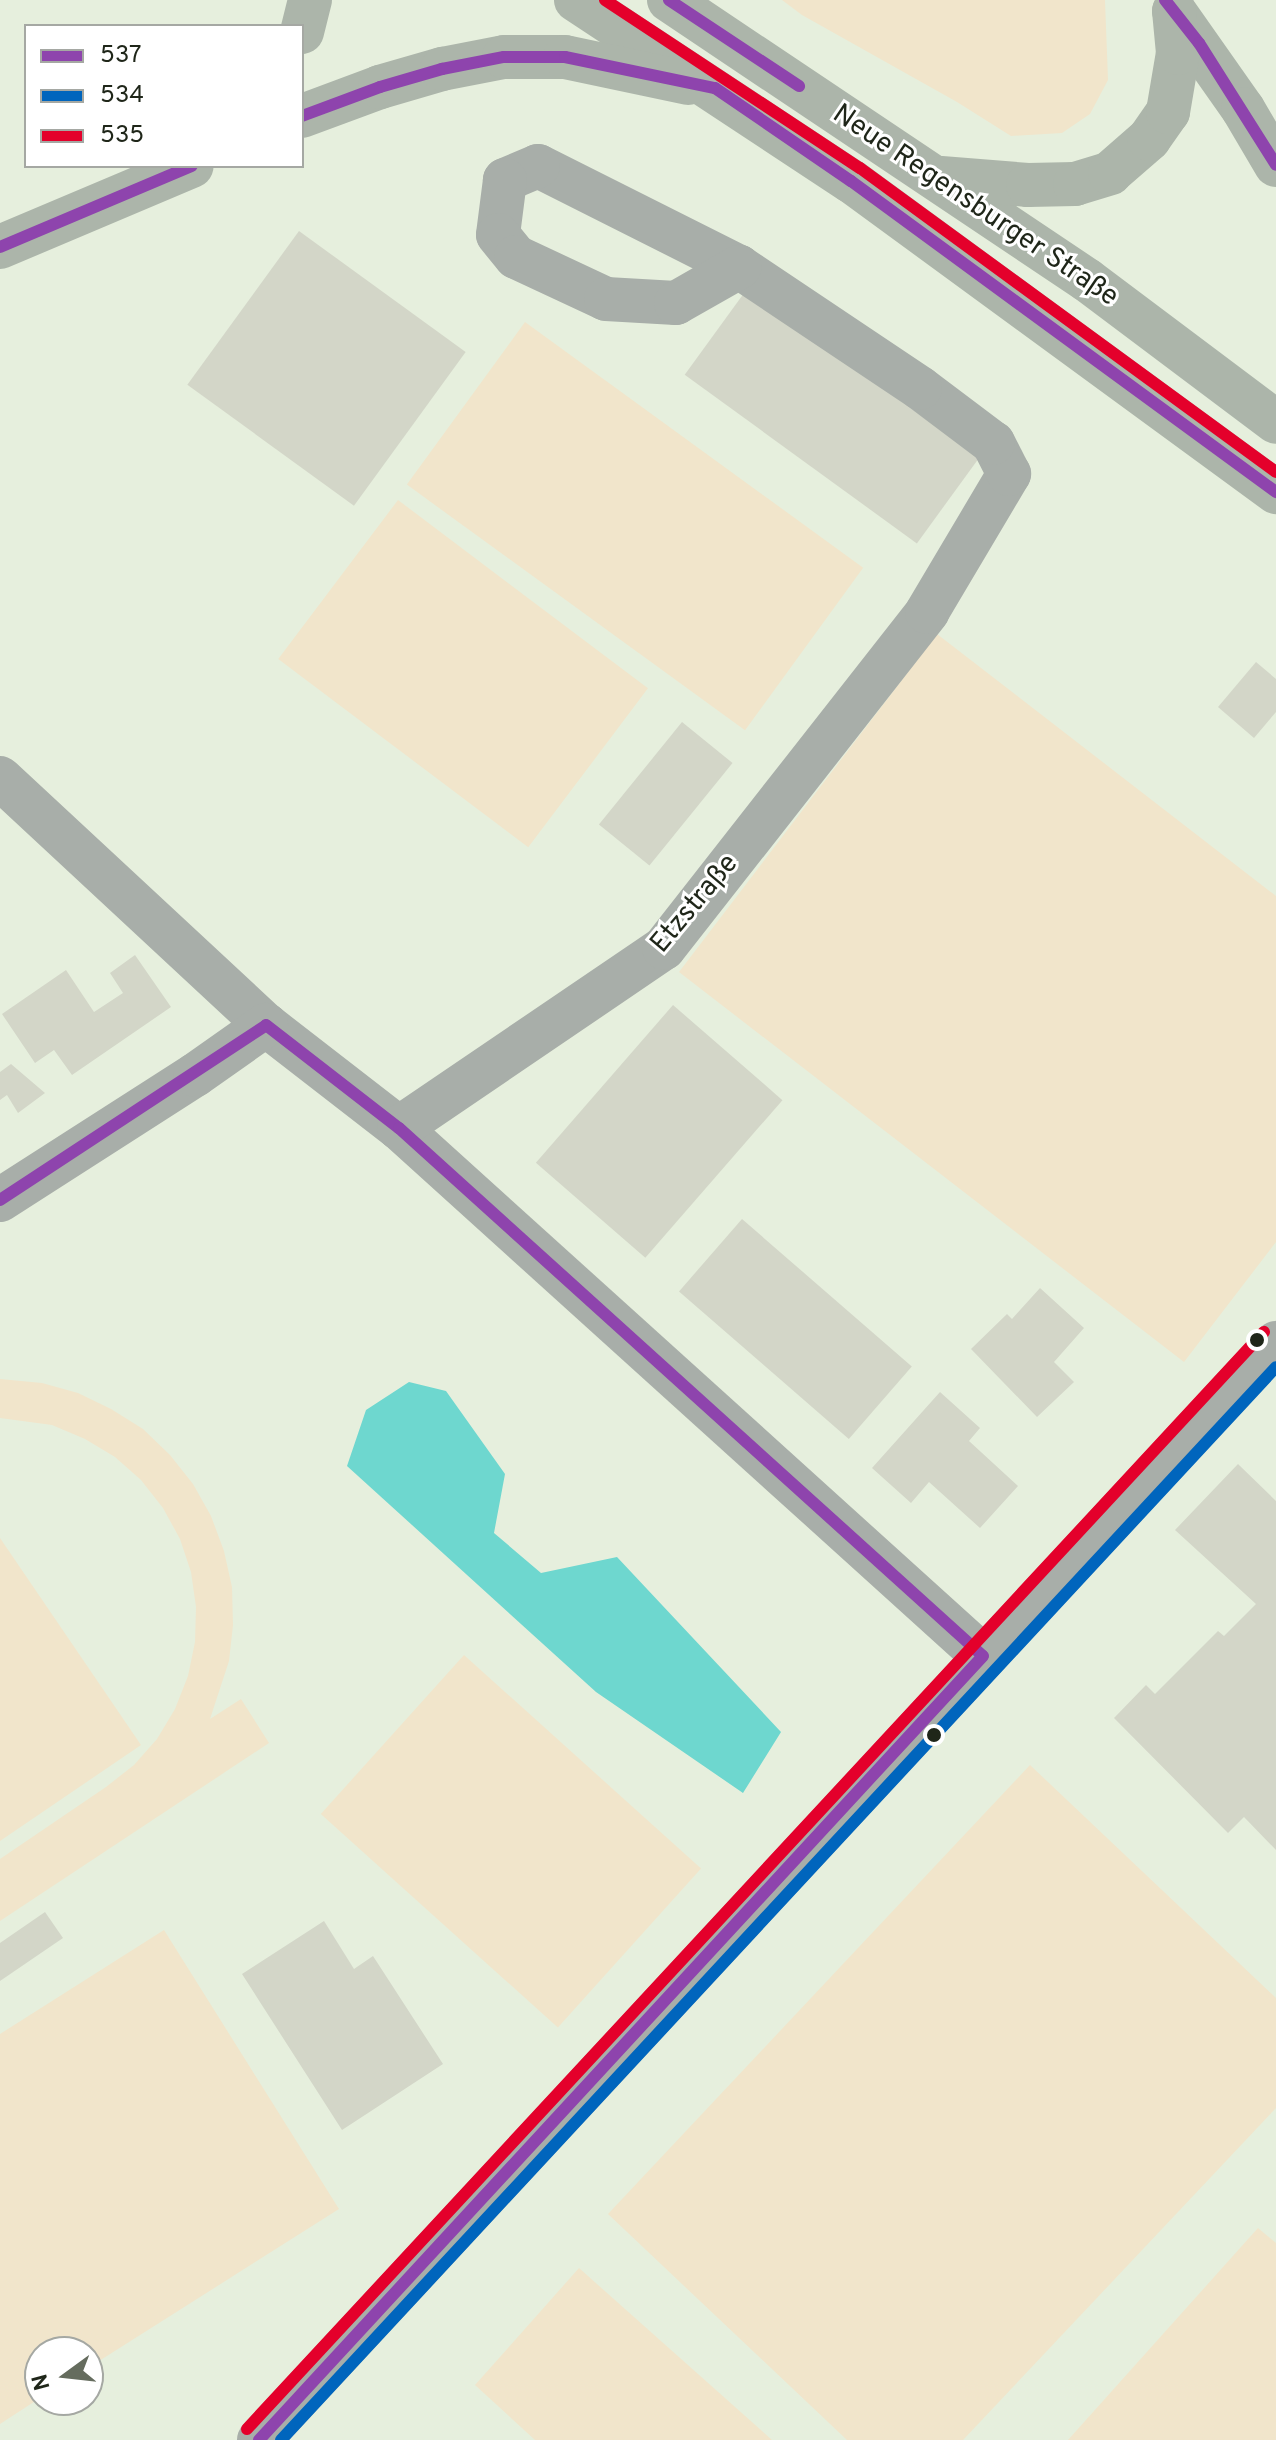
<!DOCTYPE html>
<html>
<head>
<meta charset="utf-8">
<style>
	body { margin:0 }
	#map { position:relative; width:1276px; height:2440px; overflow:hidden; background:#e6efdd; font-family:Overpass,sans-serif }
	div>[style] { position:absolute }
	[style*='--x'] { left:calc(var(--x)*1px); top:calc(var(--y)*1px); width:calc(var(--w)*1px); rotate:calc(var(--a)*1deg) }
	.green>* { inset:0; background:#f1e5cb; transform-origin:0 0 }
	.water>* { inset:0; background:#6ed7cf }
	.building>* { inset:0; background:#d3d6c8; transform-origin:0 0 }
	.minor>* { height:44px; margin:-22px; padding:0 22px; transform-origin:22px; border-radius:22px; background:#a8aea9 }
	.highway>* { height:44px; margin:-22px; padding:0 22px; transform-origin:22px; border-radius:22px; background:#acb5aa }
	.bus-1>* { height:12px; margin:-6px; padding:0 6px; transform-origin:6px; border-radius:6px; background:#8e44ad }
	.bus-2>* { height:12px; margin:-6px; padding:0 6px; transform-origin:6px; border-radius:6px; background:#0065bd }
	.bus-3>* { height:12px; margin:-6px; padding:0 6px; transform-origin:6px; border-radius:6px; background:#e4002b }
	.dots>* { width:22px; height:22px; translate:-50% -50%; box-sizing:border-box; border:4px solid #fff; border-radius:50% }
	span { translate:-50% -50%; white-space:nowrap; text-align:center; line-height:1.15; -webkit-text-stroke:6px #fff; paint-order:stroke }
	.street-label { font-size:28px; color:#1f2619 }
	.legend { position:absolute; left:24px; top:24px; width:280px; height:144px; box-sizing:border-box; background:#fff; border:2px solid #a5a8a3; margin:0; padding:10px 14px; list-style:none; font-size:24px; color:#1f2619 }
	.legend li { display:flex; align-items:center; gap:16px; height:40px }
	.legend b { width:40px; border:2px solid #a5a8a3 }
	.north { position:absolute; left:24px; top:2336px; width:80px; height:80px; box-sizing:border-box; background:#fff; border:2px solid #a5a8a3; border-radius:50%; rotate:255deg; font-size:22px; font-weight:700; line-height:32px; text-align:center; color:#1f2619 }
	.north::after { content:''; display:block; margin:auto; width:28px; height:36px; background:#656c5e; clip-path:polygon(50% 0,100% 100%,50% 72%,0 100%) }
</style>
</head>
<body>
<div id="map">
	<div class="green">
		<div style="clip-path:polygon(782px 0,1105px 0,1108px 80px,1090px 114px,1062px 133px,1011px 136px,957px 102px,802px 15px)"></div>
		<div style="left:525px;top:322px;width:418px;height:201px;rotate:36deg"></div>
		<div style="left:398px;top:500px;width:313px;height:199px;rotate:37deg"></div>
		<div style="clip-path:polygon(937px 634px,1276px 896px,1276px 1242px,1184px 1362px,679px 972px)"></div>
		<div style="clip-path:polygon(0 1379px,42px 1383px,78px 1393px,111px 1409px,143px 1429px,170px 1455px,193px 1484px,211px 1516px,224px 1551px,232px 1587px,233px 1625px,229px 1661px,210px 1719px,241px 1699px,269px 1743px,0 1921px,0 1859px,106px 1787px,134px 1765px,157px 1739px,175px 1709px,188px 1676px,195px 1642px,196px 1607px,191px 1572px,180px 1539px,163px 1508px,141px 1480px,115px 1457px,85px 1439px,52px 1425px,0 1418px)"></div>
		<div style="clip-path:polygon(0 1538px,141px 1745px,0 1841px)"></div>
		<div style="left:464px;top:1655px;width:319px;height:214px;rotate:42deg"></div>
		<div style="clip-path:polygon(1030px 1765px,1276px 1998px,1276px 2108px,963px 2440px,847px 2440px,608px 2214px)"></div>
		<div style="clip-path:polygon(164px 1930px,339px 2209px,88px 2368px,88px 2352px,40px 2352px,40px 2398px,0 2424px,0 2034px)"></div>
		<div style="clip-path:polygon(1258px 2228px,1276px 2243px,1276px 2440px,1068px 2440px)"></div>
		<div style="clip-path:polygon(579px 2268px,772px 2440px,535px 2440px,475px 2385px)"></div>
	</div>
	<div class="water">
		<div style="clip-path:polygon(409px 1382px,446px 1391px,505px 1474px,494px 1533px,541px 1573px,617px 1557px,781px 1732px,743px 1793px,596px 1692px,347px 1466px,366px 1410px)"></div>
	</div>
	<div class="building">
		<div style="left:299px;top:231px;width:206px;height:190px;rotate:36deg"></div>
		<div style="left:747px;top:289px;width:287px;height:106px;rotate:36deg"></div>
		<div style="clip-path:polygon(1256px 662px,1276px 679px,1276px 712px,1254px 738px,1218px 707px)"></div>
		<div style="left:682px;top:722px;width:65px;height:132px;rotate:39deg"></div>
		<div style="clip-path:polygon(135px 955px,171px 1007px,72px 1075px,54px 1050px,35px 1063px,2px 1014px,66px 970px,94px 1012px,123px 993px,110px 973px)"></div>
		<div style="left:673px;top:1005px;width:145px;height:209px;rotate:41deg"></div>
		<div style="clip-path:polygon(11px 1064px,45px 1093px,18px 1113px,7px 1095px,0 1100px,0 1072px)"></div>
		<div style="left:742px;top:1219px;width:225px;height:96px;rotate:41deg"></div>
		<div style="clip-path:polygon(1040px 1288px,1084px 1328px,1054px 1362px,1074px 1382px,1037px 1417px,971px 1349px,1007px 1314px,1012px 1319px)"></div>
		<div style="clip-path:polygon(940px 1392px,980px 1428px,969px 1441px,1018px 1486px,980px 1528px,929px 1482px,911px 1503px,872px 1468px)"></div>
		<div style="clip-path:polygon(1238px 1464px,1276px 1501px,1276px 1850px,1244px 1817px,1228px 1833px,1114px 1718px,1146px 1685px,1155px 1694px,1218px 1631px,1224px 1636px,1256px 1604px,1175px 1530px)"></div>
		<div style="clip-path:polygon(45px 1912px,63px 1938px,0 1981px,0 1943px)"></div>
		<div style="clip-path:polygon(324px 1921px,354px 1969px,373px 1956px,443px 2064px,342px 2130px,242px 1974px)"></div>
	</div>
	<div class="minor">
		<div style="--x:0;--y:778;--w:363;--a:42.9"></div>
		<div style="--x:266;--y:1025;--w:168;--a:37.8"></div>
		<div style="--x:399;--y:1128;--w:787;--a:42.12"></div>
		<div style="--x:399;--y:1128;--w:320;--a:-34.2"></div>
		<div style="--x:664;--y:948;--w:427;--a:-51.9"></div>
		<div style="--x:927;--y:612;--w:161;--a:-59.3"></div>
		<div style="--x:1009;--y:474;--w:35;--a:-117"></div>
		<div style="--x:993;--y:443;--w:91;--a:-143"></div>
		<div style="--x:920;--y:388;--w:218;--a:-146.2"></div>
		<div style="--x:739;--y:267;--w:225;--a:-153.3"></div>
		<div style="--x:538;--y:166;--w:36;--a:157"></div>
		<div style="--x:505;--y:180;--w:55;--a:97.3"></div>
		<div style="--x:498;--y:235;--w:28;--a:51"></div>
		<div style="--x:516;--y:257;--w:99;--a:25"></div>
		<div style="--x:606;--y:299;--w:70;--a:3.3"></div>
		<div style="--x:676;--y:303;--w:73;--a:-29.7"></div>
		<div style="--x:0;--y:1200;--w:232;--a:-32.7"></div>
		<div style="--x:195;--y:1075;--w:87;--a:-35.2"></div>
		<div style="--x:259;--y:2440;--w:1496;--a:-47.17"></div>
	</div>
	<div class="highway">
		<div style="--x:576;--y:0;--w:329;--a:33.4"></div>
		<div style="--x:851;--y:181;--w:527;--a:36.2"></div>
		<div style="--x:669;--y:0;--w:503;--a:33.82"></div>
		<div style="--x:1087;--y:280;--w:236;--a:36.9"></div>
		<div style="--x:1174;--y:11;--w:120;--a:54.9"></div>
		<div style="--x:1243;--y:109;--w:65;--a:59.5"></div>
		<div style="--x:302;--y:32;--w:33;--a:-76"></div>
		<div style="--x:302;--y:116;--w:83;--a:-20.4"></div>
		<div style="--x:380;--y:87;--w:65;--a:-16.2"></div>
		<div style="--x:442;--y:69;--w:63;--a:-11"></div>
		<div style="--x:504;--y:57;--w:61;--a:0"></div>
		<div style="--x:565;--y:57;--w:126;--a:11.9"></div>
		<div style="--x:941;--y:178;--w:87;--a:4.6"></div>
		<div style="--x:1028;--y:185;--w:47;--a:-1.2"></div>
		<div style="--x:1075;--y:184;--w:37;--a:-17"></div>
		<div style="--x:1110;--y:173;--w:52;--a:-41.1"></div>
		<div style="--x:1149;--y:139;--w:33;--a:-55"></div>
		<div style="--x:1168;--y:112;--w:60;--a:-80.4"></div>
		<div style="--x:1178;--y:53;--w:42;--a:-95.4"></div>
		<div style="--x:0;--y:247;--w:208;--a:-22.9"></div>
	</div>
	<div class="bus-1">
		<div style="--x:669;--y:0;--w:156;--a:33.5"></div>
		<div style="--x:1165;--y:0;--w:55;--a:51.7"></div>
		<div style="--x:1199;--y:43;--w:144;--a:57.7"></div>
		<div style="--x:302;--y:116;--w:83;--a:-20.4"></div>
		<div style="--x:380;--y:87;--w:65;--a:-16.2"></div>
		<div style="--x:442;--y:69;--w:63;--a:-11"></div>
		<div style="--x:504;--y:57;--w:61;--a:0"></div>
		<div style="--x:565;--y:57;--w:153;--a:11.7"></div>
		<div style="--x:715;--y:88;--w:165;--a:34.4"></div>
		<div style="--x:851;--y:181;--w:527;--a:36.2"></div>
		<div style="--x:0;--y:247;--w:208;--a:-22.9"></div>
		<div style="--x:266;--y:1025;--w:168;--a:37.8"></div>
		<div style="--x:399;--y:1128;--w:787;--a:42.12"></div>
		<div style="--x:0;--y:1200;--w:318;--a:-33.3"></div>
		<div style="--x:259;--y:2440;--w:1067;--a:-47.28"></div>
	</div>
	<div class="bus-2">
		<div style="--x:281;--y:2440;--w:1463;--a:-47.16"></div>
	</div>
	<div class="bus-3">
		<div style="--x:605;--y:0;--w:305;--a:33.4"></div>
		<div style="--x:860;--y:168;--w:515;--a:36.16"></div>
		<div style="--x:247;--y:2429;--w:1496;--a:-47.17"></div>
	</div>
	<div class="dots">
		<div style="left:1257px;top:1340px;background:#1f2619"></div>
		<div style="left:934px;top:1735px;background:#1f2619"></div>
	</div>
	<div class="street-label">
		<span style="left:975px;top:206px;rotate:34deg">Neue Regensburger Straße</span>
		<span style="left:695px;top:904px;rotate:-50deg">Etzstraße</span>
	</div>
	<ul class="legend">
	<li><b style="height:10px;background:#8e44ad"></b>537</li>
	<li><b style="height:10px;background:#0065bd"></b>534</li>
	<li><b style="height:10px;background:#e4002b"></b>535</li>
	</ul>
	<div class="north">N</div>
</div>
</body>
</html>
